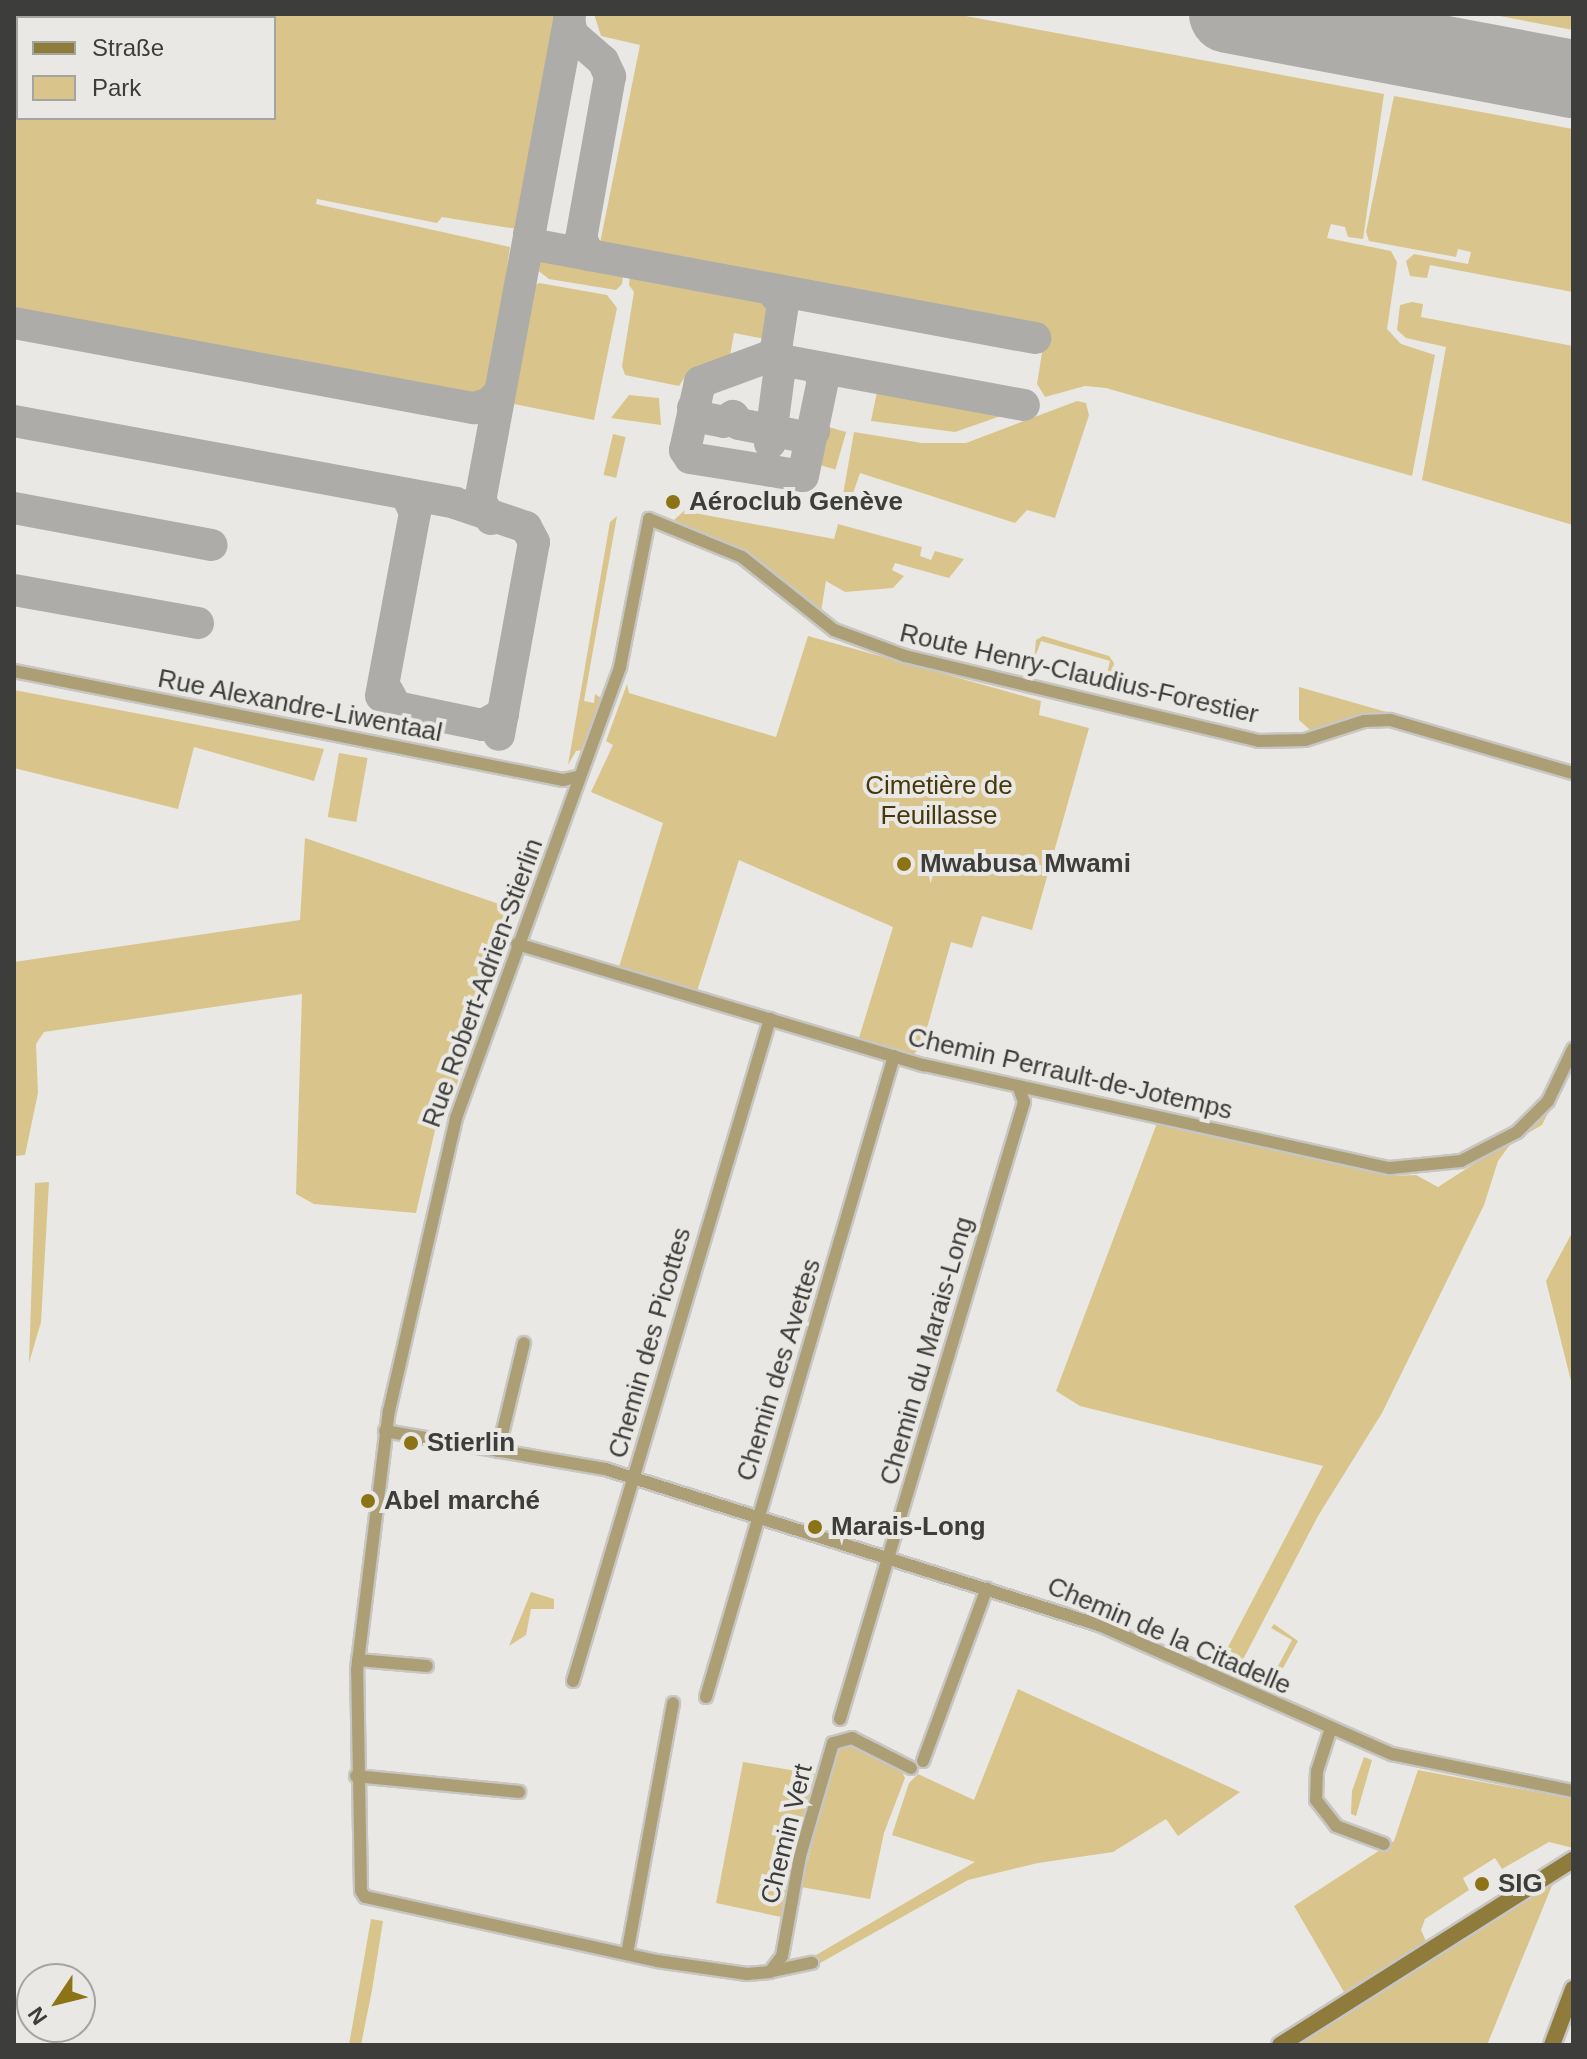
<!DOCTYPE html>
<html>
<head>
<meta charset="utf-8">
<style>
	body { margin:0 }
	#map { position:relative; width:1587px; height:2059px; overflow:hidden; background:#e9e8e4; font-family:Helvetica,sans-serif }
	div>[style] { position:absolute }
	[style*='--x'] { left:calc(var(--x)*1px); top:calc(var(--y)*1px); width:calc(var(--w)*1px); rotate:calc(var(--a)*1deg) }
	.green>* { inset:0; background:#d9c58b; transform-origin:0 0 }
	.taxiway>* { height:32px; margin:-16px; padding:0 16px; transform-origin:16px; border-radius:16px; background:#adaca9 }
	.runway>* { height:78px; margin:-39px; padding:0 39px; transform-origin:39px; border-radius:39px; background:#adaca9 }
	.roads { filter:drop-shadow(2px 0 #c7c6c2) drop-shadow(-2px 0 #c7c6c2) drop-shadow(0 2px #c7c6c2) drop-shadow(0 -2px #c7c6c2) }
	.minor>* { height:12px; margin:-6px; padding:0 6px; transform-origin:6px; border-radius:6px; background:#ac9f76 }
	.secondary>* { height:16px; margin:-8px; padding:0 8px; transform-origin:8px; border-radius:8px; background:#8f7b3b }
	.dots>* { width:22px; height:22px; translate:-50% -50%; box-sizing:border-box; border:4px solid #e9e8e4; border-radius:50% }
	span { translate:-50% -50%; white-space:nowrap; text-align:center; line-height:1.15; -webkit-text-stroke:8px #e9e8e4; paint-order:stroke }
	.poi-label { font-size:26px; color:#3d3d3b; font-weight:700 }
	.left { translate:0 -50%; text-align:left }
	.street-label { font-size:26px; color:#3d3d3b }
	.park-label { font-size:26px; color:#46380b }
	.frame { position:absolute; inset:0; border:16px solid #3d3d3b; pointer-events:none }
	.legend { position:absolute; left:16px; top:16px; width:260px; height:104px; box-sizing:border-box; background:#e9e8e4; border:2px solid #a4a4a0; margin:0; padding:10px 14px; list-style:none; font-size:24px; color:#3d3d3b }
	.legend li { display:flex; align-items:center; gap:16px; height:40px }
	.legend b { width:40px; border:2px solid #a4a4a0 }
	.north { position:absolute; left:16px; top:1963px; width:80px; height:80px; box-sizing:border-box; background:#e9e8e4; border:2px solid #a4a4a0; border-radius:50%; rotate:235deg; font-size:22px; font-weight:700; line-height:32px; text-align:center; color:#3d3d3b }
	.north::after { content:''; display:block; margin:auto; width:28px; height:36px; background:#8c7316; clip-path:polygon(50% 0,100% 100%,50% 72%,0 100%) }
</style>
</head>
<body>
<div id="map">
	<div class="green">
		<div style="clip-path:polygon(evenodd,14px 14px,557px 14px,517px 229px,442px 217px,437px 223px,317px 199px,316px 204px,510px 247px,492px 372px,484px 388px,466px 396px,14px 312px,14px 14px,18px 18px,274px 18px,274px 118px,18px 118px,18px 18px)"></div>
		<div style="clip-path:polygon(594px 14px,955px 14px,1384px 94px,1363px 239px,1348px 237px,1345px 227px,1331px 224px,1327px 238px,1391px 251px,1397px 262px,1387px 329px,1401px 344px,1435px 355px,1412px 476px,1106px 388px,1085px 386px,1045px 397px,1037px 384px,1045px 334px,599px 248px,640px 45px,601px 36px)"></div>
		<div style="clip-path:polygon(1489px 14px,1573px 14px,1573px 30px)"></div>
		<div style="clip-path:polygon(1394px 96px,1573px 129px,1573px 292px,1430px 265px,1427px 278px,1410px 276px,1406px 261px,1414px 254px,1468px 264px,1471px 252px,1458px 249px,1456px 257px,1369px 241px,1366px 232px)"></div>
		<div style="clip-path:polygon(543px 256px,624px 267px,622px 284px,616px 290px,549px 279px,536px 269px)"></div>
		<div style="clip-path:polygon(631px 267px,766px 293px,776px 305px,772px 334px,766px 339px,734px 333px,729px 362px,686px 375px,679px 386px,625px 375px,622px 366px,634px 292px,629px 285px)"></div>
		<div style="clip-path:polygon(539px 283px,607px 295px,617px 308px,594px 420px,509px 403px,531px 288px)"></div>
		<div style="clip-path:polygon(1412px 302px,1423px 304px,1421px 317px,1573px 346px,1573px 525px,1422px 480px,1446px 347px,1406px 338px,1397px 330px,1400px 305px)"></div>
		<div style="clip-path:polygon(898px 384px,1021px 409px,955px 432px,871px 421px,878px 387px,896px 390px)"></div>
		<div style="clip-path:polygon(629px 395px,659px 398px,661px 425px,611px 418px)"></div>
		<div style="clip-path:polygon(1077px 401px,1086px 403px,1089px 415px,1055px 518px,1027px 510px,1015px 523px,860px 473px,848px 508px,841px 506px,854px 432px,922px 443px,966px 443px)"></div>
		<div style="left:825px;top:426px;width:22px;height:39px;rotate:16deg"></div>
		<div style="left:613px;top:434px;width:13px;height:42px;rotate:13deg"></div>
		<div style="clip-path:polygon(684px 511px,834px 539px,838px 524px,922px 547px,920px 556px,931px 560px,935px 551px,964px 559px,949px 578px,895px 563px,892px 570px,904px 576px,893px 588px,845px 592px,826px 581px,821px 612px,746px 552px,674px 520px)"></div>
		<div style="clip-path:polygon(617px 516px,584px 701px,594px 703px,595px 694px,601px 698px,583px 750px,576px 751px,568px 765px,610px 522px)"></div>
		<div style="clip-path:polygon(808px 636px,1041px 701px,1039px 715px,1089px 728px,1032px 930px,982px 916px,972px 948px,951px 942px,922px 1046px,911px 1057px,858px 1041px,893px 927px,739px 860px,697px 991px,619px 967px,663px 823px,591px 792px,613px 745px,606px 741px,627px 684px,629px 693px,776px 737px)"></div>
		<div style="clip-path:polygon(1043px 636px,1109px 656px,1114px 663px,1110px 683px,1105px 681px,1110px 661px,1041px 641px,1034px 660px,1036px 640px)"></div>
		<div style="clip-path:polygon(1299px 687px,1383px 711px,1394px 713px,1366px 714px,1310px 730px,1299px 720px)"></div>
		<div style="clip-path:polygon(14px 690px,324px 749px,314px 781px,194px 747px,178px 809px,14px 768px)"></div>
		<div style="left:339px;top:753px;width:29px;height:65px;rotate:10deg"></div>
		<div style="clip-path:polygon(305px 838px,514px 909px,456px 1059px,462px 1069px,452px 1100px,441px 1104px,416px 1213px,314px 1204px,296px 1194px,302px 994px,44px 1032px,36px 1044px,38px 1093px,25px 1155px,14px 1156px,14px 962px,300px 920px)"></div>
		<div style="clip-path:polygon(1552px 1105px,1542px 1125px,1512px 1142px,1498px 1161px,1484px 1205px,1382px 1413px,1318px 1516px,1236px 1673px,1218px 1666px,1323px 1466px,1080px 1406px,1056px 1391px,1157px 1123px,1389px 1176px,1416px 1175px,1438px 1187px,1508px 1142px)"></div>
		<div style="clip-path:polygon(49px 1182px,41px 1322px,29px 1363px,35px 1183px)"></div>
		<div style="clip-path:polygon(1573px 1231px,1573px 1389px,1546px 1281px)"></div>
		<div style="clip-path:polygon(531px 1592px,554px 1599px,554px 1609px,531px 1609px,526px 1635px,509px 1646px)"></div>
		<div style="clip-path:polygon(1274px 1624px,1298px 1641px,1273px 1686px,1271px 1679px,1292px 1640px,1271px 1628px)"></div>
		<div style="clip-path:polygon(1018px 1689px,1240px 1792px,1178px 1836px,1166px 1819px,1113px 1852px,1038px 1863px,968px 1880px,813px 1967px,811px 1958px,975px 1862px,892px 1835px,909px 1783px,918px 1774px,974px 1800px)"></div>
		<div style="clip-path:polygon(849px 1741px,899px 1765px,905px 1778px,884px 1833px,870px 1899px,801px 1887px,836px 1750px)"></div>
		<div style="clip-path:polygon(1364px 1757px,1372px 1760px,1356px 1816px,1351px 1814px,1352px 1791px)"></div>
		<div style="clip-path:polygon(743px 1762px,815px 1774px,789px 1864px,781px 1917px,716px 1903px)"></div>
		<div style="clip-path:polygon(1418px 1770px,1573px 1799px,1573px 1848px,1549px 1842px,1502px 1869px,1495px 1858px,1463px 1878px,1469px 1890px,1425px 1919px,1421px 1930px,1426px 1941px,1344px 1992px,1294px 1906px,1394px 1841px)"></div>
		<div style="clip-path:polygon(1553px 1883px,1487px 2045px,1296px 2045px)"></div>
		<div style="clip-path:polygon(371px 1919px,383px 1921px,372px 1990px,361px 2045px,349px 2045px)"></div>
	</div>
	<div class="taxiway">
		<div style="--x:569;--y:19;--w:15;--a:79"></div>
		<div style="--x:572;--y:34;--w:41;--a:41.1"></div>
		<div style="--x:603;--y:61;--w:17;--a:65"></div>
		<div style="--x:610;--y:76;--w:165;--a:100.1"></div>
		<div style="--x:581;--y:238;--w:19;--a:65"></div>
		<div style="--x:1375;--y:42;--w:56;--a:-29.7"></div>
		<div style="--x:529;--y:234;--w:13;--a:58"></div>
		<div style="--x:536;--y:245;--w:508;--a:10.56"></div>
		<div style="--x:770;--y:289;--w:20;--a:49"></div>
		<div style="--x:783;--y:304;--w:46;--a:98.8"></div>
		<div style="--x:776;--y:349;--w:12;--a:66"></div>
		<div style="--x:781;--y:360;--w:247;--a:10.5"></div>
		<div style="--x:14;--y:323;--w:468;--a:10.5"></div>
		<div style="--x:474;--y:408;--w:17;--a:-17"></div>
		<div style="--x:490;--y:403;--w:13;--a:-48"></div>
		<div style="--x:776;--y:349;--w:7;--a:117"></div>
		<div style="--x:773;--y:355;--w:78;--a:159.7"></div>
		<div style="--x:700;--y:382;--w:70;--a:102.4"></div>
		<div style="--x:685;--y:450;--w:9;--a:58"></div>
		<div style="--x:690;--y:458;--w:114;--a:9.1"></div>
		<div style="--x:803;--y:476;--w:98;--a:-78.2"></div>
		<div style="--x:823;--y:380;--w:13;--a:-117"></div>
		<div style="--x:693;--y:408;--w:11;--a:56"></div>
		<div style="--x:699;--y:417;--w:25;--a:11"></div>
		<div style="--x:724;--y:422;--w:11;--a:-34"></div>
		<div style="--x:733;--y:416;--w:10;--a:53"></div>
		<div style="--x:739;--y:424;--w:26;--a:11"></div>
		<div style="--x:765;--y:429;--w:11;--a:-41"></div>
		<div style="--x:773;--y:422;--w:12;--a:59"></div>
		<div style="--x:779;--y:432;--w:26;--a:11"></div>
		<div style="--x:805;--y:437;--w:11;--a:-34"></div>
		<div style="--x:14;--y:421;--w:449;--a:10.5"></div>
		<div style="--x:455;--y:503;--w:75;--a:18.7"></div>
		<div style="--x:526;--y:527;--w:17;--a:62"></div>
		<div style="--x:534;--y:542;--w:196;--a:100.3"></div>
		<div style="--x:770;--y:443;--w:84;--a:-82.5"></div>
		<div style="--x:14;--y:508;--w:201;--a:10.6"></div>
		<div style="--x:491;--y:519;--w:21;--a:-121"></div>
		<div style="--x:480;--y:501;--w:495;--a:-79.5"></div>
		<div style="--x:14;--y:590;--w:187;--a:10.2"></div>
		<div style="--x:388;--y:692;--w:17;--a:62"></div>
		<div style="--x:396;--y:707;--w:89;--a:11.7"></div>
		<div style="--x:483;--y:725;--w:23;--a:-29"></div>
		<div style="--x:381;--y:696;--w:187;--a:-79.5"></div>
		<div style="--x:415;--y:512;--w:20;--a:-117"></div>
	</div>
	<div class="runway">
		<div style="--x:1228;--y:14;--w:351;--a:10.7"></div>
	</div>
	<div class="roads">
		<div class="minor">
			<div style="--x:14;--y:671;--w:560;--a:11.23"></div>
			<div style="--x:563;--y:780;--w:14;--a:-12"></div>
			<div style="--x:517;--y:944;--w:425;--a:16.6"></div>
			<div style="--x:924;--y:1065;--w:477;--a:12.5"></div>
			<div style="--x:1390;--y:1168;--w:71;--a:-5.6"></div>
			<div style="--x:1461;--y:1161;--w:63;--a:-27.4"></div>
			<div style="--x:1517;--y:1132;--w:44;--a:-45"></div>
			<div style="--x:1548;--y:1101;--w:58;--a:-64.3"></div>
			<div style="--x:385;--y:1431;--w:223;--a:9.8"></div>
			<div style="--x:605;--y:1469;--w:518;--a:17.53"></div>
			<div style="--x:1099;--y:1625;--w:320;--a:23.8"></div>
			<div style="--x:1392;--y:1754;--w:185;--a:11.6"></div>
			<div style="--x:498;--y:1451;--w:111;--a:-76.5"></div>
			<div style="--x:358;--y:1660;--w:69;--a:5"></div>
			<div style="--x:573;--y:1681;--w:691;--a:-73.43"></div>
			<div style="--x:706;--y:1697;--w:668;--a:-73.65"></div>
			<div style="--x:840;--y:1719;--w:644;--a:-73.39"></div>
			<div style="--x:1024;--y:1102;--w:15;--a:-110"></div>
			<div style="--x:1331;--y:1728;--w:45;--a:108"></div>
			<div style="--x:1317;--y:1771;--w:29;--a:92"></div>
			<div style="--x:1316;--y:1800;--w:33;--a:52"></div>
			<div style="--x:1336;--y:1826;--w:51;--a:20.6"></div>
			<div style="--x:923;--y:1761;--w:184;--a:-69.7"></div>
			<div style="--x:911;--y:1768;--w:66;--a:-153"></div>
			<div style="--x:852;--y:1738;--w:20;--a:165"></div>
			<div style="--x:833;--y:1743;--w:118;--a:106.3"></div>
			<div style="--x:800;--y:1856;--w:102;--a:100.2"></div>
			<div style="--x:782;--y:1956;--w:20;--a:127"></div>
			<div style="--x:770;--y:1972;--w:23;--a:175"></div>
			<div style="--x:747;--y:1974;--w:91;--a:-171.8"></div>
			<div style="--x:657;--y:1961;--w:299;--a:-167.6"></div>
			<div style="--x:365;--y:1897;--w:7;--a:-124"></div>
			<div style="--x:361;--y:1891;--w:221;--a:-91"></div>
			<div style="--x:357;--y:1670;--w:261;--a:-83"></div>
			<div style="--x:389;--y:1411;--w:301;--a:-77.1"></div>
			<div style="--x:456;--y:1118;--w:480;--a:-70"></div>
			<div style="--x:620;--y:667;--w:151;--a:-78.9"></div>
			<div style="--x:649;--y:519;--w:100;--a:22.2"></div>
			<div style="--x:742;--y:557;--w:117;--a:38.4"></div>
			<div style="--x:834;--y:630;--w:76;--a:20.1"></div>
			<div style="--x:905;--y:656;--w:364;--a:13.5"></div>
			<div style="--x:1259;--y:741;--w:46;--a:-1.2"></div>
			<div style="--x:1305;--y:740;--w:62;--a:-17.9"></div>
			<div style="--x:1364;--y:721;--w:26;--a:-2"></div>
			<div style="--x:1390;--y:720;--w:191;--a:16.2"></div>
			<div style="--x:356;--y:1776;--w:164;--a:5.6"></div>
			<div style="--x:627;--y:1954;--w:255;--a:-79.6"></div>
			<div style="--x:773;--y:1971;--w:40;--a:-12"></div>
		</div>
		<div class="secondary">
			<div style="--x:1280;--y:2045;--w:347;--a:-32.3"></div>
			<div style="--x:1552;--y:2045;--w:60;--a:-69.4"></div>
		</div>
	</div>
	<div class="dots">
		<div style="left:673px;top:502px;background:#8c7316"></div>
		<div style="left:904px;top:864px;background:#8c7316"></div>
		<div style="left:411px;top:1443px;background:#8c7316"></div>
		<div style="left:368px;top:1501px;background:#8c7316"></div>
		<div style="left:815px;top:1527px;background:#8c7316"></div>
		<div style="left:1482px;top:1884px;background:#8c7316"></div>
	</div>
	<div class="poi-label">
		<span class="left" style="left:689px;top:502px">Aéroclub Genève</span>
		<span class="left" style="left:920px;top:864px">Mwabusa Mwami</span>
		<span class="left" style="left:427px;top:1443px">Stierlin</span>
		<span class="left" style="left:384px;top:1501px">Abel marché</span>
		<span class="left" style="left:831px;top:1527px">Marais-Long</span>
		<span class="left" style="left:1498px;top:1884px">SIG</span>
	</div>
	<div class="street-label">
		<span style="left:1079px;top:674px;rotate:13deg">Route Henry-Claudius-Forestier</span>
		<span style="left:300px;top:706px;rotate:11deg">Rue Alexandre-Liwentaal</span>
		<span style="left:483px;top:983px;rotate:-70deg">Rue Robert-Adrien-Stierlin</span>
		<span style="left:1070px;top:1074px;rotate:13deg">Chemin Perrault-de-Jotemps</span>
		<span style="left:650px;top:1343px;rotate:-74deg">Chemin des Picottes</span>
		<span style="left:927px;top:1351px;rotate:-74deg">Chemin du Marais-Long</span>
		<span style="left:779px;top:1370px;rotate:-73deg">Chemin des Avettes</span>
		<span style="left:1169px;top:1636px;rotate:23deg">Chemin de la Citadelle</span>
		<span style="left:787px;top:1834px;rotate:-76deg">Chemin Vert</span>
	</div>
	<div class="park-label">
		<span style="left:939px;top:801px">Cimetière de<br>Feuillasse</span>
	</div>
	<div class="frame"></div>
	<ul class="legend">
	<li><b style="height:10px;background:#8f7b3b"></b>Straße</li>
	<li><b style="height:22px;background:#d9c58b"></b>Park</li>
	</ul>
	<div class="north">N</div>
</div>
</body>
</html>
